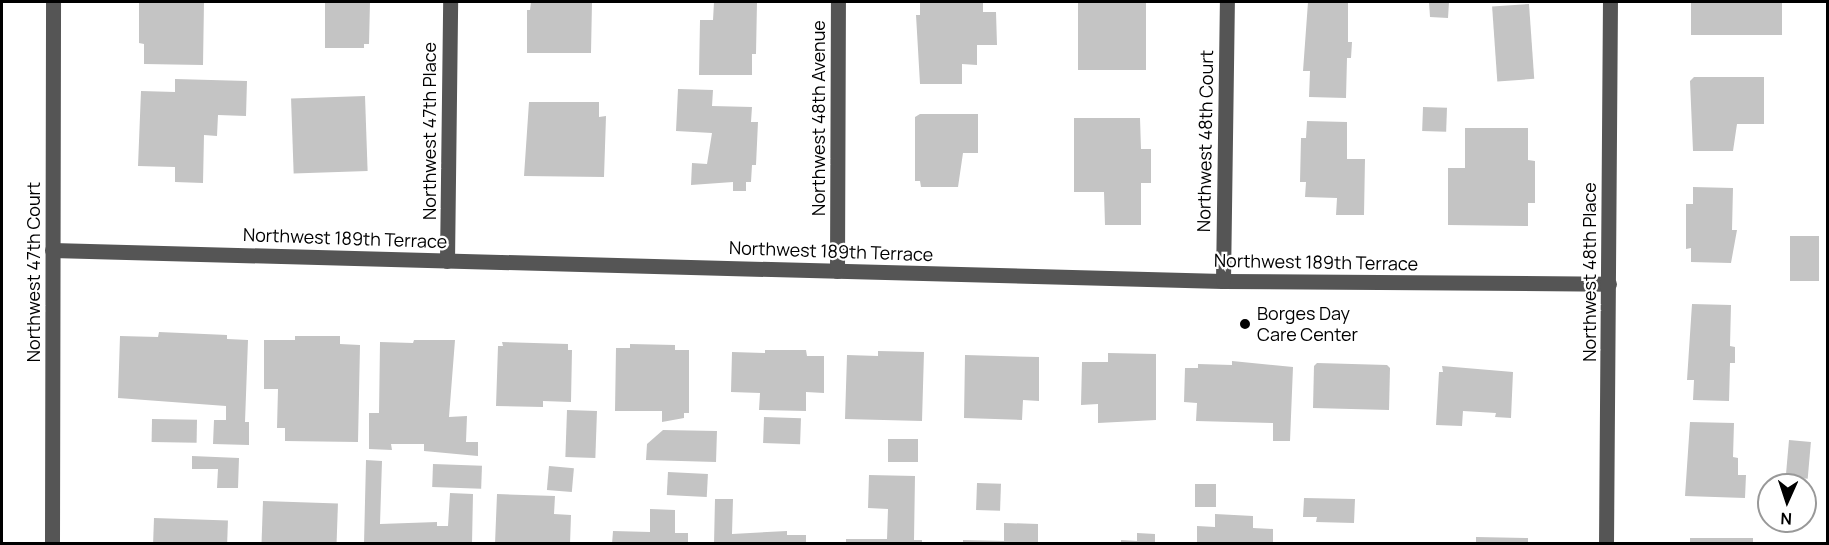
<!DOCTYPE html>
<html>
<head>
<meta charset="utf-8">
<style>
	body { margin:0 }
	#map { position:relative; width:1829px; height:545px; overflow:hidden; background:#fff; font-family:Manrope,sans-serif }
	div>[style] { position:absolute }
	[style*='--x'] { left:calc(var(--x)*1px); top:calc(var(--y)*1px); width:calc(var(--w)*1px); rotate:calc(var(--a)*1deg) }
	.building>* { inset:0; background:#c4c4c4; transform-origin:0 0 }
	.minor>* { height:15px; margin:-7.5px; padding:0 7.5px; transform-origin:7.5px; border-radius:7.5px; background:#555 }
	.dots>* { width:16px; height:16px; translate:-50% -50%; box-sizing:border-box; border:3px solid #fff; border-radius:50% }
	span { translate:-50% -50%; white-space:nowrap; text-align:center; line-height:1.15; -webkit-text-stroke:4.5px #fff; paint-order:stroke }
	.street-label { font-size:18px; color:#000 }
	.poi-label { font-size:18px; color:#000 }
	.left { translate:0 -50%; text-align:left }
	.frame { position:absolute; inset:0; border:3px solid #000; pointer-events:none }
	.north { position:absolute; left:1757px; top:473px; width:60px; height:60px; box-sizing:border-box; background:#fff; border:2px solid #999; border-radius:50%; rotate:183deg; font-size:16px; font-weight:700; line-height:24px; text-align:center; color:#000 }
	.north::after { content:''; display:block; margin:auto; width:21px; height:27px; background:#000; clip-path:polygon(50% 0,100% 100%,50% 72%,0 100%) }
</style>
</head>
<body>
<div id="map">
	<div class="building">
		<div style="clip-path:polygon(139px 2px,204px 2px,203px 65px,144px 64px,144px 44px,139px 43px)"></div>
		<div style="clip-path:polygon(325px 2px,370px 2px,369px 44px,364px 44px,364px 48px,325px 48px)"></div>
		<div style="clip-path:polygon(531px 2px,592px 2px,591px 53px,527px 53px,527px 10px,530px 10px)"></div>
		<div style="clip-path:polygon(714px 2px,757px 2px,756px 54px,752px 54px,752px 75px,699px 75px,700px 20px,713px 20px)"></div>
		<div style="clip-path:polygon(920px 2px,983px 2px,983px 12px,996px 12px,997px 45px,977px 45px,977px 65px,962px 64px,962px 84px,920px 84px,916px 15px,920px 15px)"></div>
		<div style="left:1078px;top:2px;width:68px;height:68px"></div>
		<div style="clip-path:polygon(1308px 2px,1348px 2px,1348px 42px,1352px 42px,1351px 58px,1347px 58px,1346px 98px,1309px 97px,1310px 71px,1303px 71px)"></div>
		<div style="clip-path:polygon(1429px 2px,1449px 2px,1448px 18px,1430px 17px)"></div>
		<div style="left:1691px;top:2px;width:91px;height:33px"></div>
		<div style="left:1529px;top:4px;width:75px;height:37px;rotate:86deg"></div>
		<div style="clip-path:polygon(1694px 77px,1764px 77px,1764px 124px,1737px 124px,1733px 151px,1693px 151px,1690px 81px)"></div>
		<div style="clip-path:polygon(175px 79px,247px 81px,246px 116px,218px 115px,217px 136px,204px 135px,203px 183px,175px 182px,175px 167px,138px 166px,141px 91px,175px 92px)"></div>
		<div style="clip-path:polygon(678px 89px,713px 90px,712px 106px,752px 107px,751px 122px,758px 122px,756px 165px,752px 165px,751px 182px,746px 182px,746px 191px,733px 191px,733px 182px,691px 185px,692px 163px,707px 164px,712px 133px,676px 131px)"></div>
		<div style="left:365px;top:96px;width:75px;height:74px;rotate:88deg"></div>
		<div style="clip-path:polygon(529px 102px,599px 102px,599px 117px,606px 116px,604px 177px,524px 176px)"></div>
		<div style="left:1423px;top:107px;width:24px;height:24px;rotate:2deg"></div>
		<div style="clip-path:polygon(920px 114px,978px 114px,978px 153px,963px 153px,958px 187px,921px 187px,920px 181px,915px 181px,915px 117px)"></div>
		<div style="clip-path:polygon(1074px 118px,1140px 118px,1141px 149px,1151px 149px,1151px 183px,1141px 183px,1141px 225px,1105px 225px,1104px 192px,1074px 192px)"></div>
		<div style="clip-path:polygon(1307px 121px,1347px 122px,1347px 159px,1365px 159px,1364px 215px,1336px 215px,1337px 198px,1305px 197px,1306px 182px,1300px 182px,1301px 138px,1306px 138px)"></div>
		<div style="clip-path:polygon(1465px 128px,1528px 128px,1528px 160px,1535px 161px,1535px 203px,1528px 203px,1528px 226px,1448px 225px,1448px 168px,1465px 168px)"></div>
		<div style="clip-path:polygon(1693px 187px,1733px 188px,1732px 230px,1737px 230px,1731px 263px,1691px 262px,1691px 248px,1686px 249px,1686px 204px,1693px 204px)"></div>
		<div style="left:1790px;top:236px;width:29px;height:45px"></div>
		<div style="clip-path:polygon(1692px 304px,1731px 305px,1730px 346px,1735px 347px,1735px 363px,1730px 363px,1729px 401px,1693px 400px,1694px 380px,1687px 380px)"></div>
		<div style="clip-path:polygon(159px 332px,227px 335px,227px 339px,248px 340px,245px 422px,249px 422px,249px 445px,213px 444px,214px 420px,226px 420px,226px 406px,118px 398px,120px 336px,158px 337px)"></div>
		<div style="clip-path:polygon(295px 336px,340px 336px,340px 344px,360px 345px,358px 442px,285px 441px,285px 428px,277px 428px,278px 389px,264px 389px,264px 340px,295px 340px)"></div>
		<div style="clip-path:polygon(414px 340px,455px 340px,449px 417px,467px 416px,466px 442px,478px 442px,478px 456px,424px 451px,424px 444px,391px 444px,392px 450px,369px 449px,369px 413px,379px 413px,380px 342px,413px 343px)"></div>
		<div style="clip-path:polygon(502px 342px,568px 344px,568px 350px,572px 350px,571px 402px,543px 401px,543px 407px,496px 406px,498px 346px,503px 346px)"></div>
		<div style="clip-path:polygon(630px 344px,675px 345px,675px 350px,689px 350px,689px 413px,684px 413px,684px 418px,662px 422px,662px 411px,615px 411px,616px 348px,630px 348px)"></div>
		<div style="clip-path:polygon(765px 350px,806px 350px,807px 356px,824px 356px,824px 393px,806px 392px,806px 411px,759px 410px,760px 393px,731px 392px,732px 352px,765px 353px)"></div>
		<div style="clip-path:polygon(878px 351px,924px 352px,922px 421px,845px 419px,847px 355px,878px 356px)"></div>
		<div style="clip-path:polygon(1108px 353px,1156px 354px,1156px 420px,1098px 423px,1098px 404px,1081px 405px,1082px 362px,1108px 362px)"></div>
		<div style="clip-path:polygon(965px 355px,1039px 357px,1039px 401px,1023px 400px,1022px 420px,964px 418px)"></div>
		<div style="clip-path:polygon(1232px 361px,1293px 367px,1290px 441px,1273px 441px,1273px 423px,1196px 421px,1197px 403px,1184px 402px,1185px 368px,1198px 368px,1198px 364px,1232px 365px)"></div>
		<div style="clip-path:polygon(1317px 363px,1387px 365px,1390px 368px,1389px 410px,1313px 408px,1314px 366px)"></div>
		<div style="clip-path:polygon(1442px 366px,1513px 372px,1511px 418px,1495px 417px,1496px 413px,1463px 411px,1462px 426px,1436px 425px,1439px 372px,1443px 372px)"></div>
		<div style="left:567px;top:410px;width:30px;height:47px;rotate:2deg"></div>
		<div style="left:764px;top:417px;width:37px;height:26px;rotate:2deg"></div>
		<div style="left:152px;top:419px;width:45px;height:23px;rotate:1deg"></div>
		<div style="clip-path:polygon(1690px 422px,1734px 423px,1733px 457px,1738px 458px,1738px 475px,1746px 475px,1745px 498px,1685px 496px)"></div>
		<div style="clip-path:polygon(663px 430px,717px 431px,716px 462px,646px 460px,647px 444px)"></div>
		<div style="left:888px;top:439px;width:30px;height:23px"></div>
		<div style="left:1789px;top:440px;width:22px;height:37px;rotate:5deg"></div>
		<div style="clip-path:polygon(192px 456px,239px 458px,238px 488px,217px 488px,218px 469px,192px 469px)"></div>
		<div style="clip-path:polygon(366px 460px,382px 461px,380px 524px,437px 522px,437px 526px,448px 526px,450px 493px,473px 494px,472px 544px,364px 544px)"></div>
		<div style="left:433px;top:464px;width:49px;height:23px;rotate:2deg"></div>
		<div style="left:549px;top:466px;width:25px;height:24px;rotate:5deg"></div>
		<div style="left:668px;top:472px;width:40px;height:23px;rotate:3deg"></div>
		<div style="clip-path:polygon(869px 475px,915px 476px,914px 540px,922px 540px,922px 544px,846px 544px,846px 539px,887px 539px,888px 509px,868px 508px)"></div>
		<div style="left:977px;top:483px;width:24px;height:27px;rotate:2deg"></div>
		<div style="left:1195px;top:484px;width:21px;height:23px"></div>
		<div style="clip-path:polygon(497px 494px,555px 496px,554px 514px,571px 515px,570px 544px,495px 544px)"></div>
		<div style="clip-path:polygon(1304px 498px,1355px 499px,1354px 523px,1316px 522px,1317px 517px,1303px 517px)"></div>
		<div style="clip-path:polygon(715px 499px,733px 499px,732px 534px,787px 531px,787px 535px,806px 535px,806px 544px,714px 544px)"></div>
		<div style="left:263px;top:501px;width:75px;height:43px;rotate:2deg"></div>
		<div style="clip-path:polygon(650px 509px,675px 510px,675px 533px,688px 533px,688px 544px,612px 544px,613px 531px,650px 532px)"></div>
		<div style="clip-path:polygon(1215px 514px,1253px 516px,1253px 528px,1273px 529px,1273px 544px,1197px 544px,1197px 526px,1215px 527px)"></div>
		<div style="left:154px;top:518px;width:74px;height:26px;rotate:2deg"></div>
		<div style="clip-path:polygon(1004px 523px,1038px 524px,1038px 544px,963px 544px,963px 540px,1004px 541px)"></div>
		<div style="clip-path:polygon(1137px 533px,1155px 534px,1155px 544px,1121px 544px,1121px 540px,1137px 541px)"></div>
		<div style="clip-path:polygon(1476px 537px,1528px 538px,1528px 544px,1476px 544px)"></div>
		<div style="left:1690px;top:538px;width:63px;height:6px"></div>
	</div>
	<div class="minor">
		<div style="--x:52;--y:250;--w:1171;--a:1.52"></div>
		<div style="--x:1223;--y:281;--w:386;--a:0.4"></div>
		<div style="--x:447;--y:261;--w:259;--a:-89.3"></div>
		<div style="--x:837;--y:271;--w:269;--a:-89.8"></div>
		<div style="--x:1223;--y:281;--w:279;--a:-89.2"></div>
		<div style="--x:52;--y:544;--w:542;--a:-89.89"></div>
		<div style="--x:1606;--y:544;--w:542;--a:-89.58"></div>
	</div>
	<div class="dots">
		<div style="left:1245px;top:324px;background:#000"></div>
	</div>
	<div class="street-label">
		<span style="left:818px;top:118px;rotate:-90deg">Northwest 48th Avenue</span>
		<span style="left:429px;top:131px;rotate:-90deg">Northwest 47th Place</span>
		<span style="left:1205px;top:141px;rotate:-89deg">Northwest 48th Court</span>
		<span style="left:345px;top:238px;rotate:2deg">Northwest 189th Terrace</span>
		<span style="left:831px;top:251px;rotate:2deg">Northwest 189th Terrace</span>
		<span style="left:1316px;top:262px;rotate:1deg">Northwest 189th Terrace</span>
		<span style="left:33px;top:272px;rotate:-90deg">Northwest 47th Court</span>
		<span style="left:1589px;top:272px;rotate:-90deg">Northwest 48th Place</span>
	</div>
	<div class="poi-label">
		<span class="left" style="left:1257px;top:324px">Borges Day<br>Care Center</span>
	</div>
	<div class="frame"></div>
	<div class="north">N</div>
</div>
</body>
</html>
